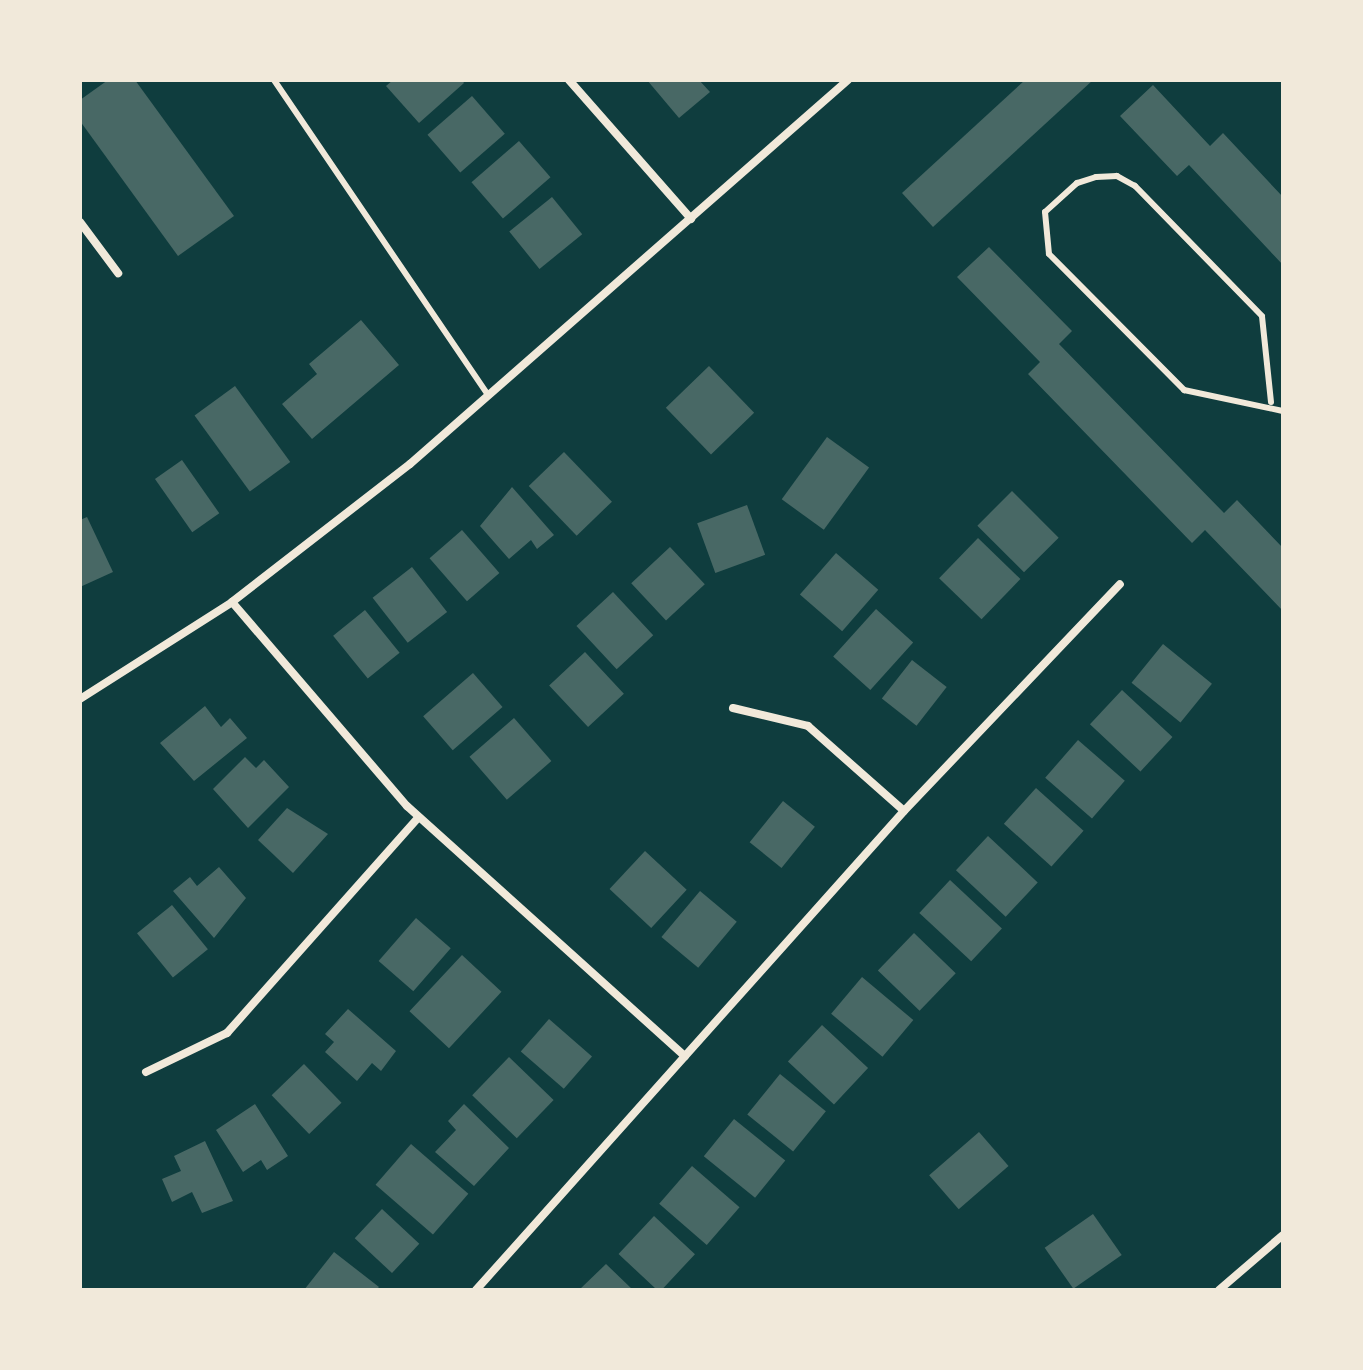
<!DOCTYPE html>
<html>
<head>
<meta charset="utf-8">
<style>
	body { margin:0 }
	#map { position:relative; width:1363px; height:1370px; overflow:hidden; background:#0f3d3e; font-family:Montserrat,sans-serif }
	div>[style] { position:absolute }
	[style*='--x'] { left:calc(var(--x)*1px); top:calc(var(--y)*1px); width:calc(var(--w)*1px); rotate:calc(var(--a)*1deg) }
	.building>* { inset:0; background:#486865; transform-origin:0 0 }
	.service>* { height:6px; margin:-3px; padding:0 3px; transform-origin:3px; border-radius:3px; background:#f1e9da }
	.minor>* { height:8px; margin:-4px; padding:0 4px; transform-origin:4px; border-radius:4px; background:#f1e9da }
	span { translate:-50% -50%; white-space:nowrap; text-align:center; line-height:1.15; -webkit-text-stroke:8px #f1e9da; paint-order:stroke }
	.frame { position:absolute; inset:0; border:82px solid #f1e9da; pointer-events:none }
</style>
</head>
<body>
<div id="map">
	<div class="building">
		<div style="clip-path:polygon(108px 80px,135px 80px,234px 216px,178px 256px,80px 121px,80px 100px)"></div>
		<div style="clip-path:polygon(393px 80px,462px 80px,464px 83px,419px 123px,386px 86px)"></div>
		<div style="clip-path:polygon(647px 80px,699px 80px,710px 92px,679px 118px)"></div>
		<div style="clip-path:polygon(1025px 80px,1093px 80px,933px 227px,902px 193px)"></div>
		<div style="clip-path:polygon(1153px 85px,1210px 146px,1223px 133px,1283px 197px,1283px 265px,1189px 165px,1177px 176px,1120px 116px)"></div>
		<div style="left:472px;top:96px;width:50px;height:59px;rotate:49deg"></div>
		<div style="left:519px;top:141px;width:48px;height:63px;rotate:49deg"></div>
		<div style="left:552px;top:197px;width:48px;height:55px;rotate:51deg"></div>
		<div style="clip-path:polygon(989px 247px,1072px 331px,1059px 344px,1224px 513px,1237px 500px,1283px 548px,1283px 611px,1205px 530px,1192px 543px,1028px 374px,1040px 362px,957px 277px)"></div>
		<div style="clip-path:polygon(361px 320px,399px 365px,312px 439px,282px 404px,317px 374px,309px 364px)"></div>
		<div style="left:709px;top:366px;width:65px;height:60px;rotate:46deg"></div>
		<div style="left:235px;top:386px;width:94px;height:50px;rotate:54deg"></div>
		<div style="left:827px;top:437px;width:52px;height:77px;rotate:36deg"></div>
		<div style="left:564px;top:452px;width:69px;height:49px;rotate:46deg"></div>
		<div style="left:182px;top:460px;width:65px;height:33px;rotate:55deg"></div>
		<div style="clip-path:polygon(512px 487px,554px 535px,537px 549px,531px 540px,509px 559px,480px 526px)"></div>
		<div style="left:1012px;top:491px;width:66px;height:49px;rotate:45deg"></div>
		<div style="left:747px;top:505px;width:53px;height:53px;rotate:70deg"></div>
		<div style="clip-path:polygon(87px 517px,113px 572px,80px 587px,80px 520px)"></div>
		<div style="left:462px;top:530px;width:57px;height:43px;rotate:49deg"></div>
		<div style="left:978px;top:538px;width:59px;height:56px;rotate:44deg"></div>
		<div style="left:670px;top:547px;width:51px;height:53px;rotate:47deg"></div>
		<div style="left:836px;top:553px;width:56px;height:55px;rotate:41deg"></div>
		<div style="left:412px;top:567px;width:57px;height:50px;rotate:52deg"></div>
		<div style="left:613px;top:592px;width:59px;height:50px;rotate:47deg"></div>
		<div style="left:876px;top:609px;width:50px;height:64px;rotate:42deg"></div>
		<div style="left:365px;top:610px;width:55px;height:41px;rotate:51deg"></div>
		<div style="left:1163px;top:644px;width:63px;height:50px;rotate:39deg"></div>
		<div style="left:585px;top:652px;width:57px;height:49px;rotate:47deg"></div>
		<div style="left:912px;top:660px;width:44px;height:49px;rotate:38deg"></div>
		<div style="left:473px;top:673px;width:45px;height:66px;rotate:49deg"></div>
		<div style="left:1122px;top:690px;width:69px;height:47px;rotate:43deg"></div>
		<div style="clip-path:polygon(205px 706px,221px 727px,230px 718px,247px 738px,194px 781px,160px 743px)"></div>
		<div style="left:514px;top:718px;width:57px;height:59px;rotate:49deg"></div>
		<div style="left:1078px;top:740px;width:62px;height:50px;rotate:41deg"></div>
		<div style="clip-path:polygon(245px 757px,256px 768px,264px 760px,289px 787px,248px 828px,213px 789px)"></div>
		<div style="left:1036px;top:788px;width:64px;height:48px;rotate:42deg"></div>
		<div style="left:783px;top:801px;width:41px;height:53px;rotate:39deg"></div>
		<div style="clip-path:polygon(287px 808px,328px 834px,293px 873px,258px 840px)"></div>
		<div style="left:988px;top:836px;width:68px;height:47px;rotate:43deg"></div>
		<div style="left:645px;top:851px;width:57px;height:52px;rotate:43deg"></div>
		<div style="clip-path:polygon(219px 867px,246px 898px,214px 938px,173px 891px,190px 877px,197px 886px)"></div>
		<div style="left:950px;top:880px;width:71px;height:45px;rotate:43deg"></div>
		<div style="left:700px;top:891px;width:48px;height:60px;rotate:40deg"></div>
		<div style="left:172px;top:905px;width:57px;height:45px;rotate:51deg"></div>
		<div style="left:416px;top:918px;width:46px;height:57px;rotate:41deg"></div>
		<div style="left:914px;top:933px;width:58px;height:52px;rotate:44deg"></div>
		<div style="left:462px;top:955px;width:54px;height:77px;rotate:43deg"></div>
		<div style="left:862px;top:977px;width:67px;height:48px;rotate:40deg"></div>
		<div style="clip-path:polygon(348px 1009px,396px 1051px,381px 1071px,372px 1063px,357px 1081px,325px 1052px,334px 1042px,325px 1034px)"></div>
		<div style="left:549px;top:1019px;width:57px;height:43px;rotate:41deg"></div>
		<div style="left:822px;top:1025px;width:63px;height:50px;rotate:43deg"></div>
		<div style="left:509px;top:1057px;width:62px;height:53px;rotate:44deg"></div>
		<div style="left:304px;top:1064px;width:54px;height:45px;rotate:46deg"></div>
		<div style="left:780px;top:1074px;width:59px;height:52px;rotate:39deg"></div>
		<div style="clip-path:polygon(255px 1104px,288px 1156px,267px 1170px,261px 1160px,243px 1172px,216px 1130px)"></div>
		<div style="clip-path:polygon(464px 1104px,509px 1148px,474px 1186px,435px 1152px,456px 1130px,448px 1121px)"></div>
		<div style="left:734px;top:1119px;width:66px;height:48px;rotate:39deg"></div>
		<div style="left:979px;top:1132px;width:45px;height:66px;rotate:49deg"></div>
		<div style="clip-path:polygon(205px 1141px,233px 1201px,202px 1213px,192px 1192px,172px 1202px,162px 1179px,181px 1171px,174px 1156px)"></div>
		<div style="left:411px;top:1144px;width:76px;height:54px;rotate:41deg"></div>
		<div style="left:692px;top:1166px;width:63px;height:50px;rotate:41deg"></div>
		<div style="left:382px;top:1209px;width:51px;height:40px;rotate:43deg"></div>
		<div style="left:1093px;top:1214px;width:50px;height:59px;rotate:55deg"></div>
		<div style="left:654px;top:1216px;width:56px;height:52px;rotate:43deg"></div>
		<div style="clip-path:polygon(334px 1252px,379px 1287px,376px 1290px,304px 1290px)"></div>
		<div style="clip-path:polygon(606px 1264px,633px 1290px,579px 1290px)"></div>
	</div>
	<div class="service">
		<div style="--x:274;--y:80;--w:381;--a:55.8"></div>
		<div style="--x:1271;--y:402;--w:86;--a:-96"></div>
		<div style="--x:1262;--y:316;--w:182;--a:-134.3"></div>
		<div style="--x:1135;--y:186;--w:21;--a:-151"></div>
		<div style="--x:1117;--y:176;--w:21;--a:177"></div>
		<div style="--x:1096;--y:177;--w:20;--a:162"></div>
		<div style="--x:1077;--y:183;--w:43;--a:137.8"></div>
		<div style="--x:1045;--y:212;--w:42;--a:84.6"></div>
		<div style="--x:1049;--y:254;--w:192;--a:45.2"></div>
		<div style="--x:1184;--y:390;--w:101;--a:12"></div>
	</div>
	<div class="minor">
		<div style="--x:569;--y:80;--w:185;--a:48.7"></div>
		<div style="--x:80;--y:222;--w:64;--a:53.3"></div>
		<div style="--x:232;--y:602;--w:269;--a:49.4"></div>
		<div style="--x:407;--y:806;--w:374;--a:42"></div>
		<div style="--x:80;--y:699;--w:180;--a:-32.5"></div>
		<div style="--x:232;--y:602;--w:225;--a:-37.8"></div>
		<div style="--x:410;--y:464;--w:582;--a:-41.24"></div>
		<div style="--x:733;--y:708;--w:77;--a:13.5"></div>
		<div style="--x:808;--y:726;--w:128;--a:41.5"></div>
		<div style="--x:146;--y:1072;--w:90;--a:-25.7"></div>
		<div style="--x:227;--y:1033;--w:288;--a:-48.4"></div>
		<div style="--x:476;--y:1290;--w:642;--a:-48.22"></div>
		<div style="--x:904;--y:811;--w:313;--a:-46.4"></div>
		<div style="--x:1219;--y:1290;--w:84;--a:-40.7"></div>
	</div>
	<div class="frame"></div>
</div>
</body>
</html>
